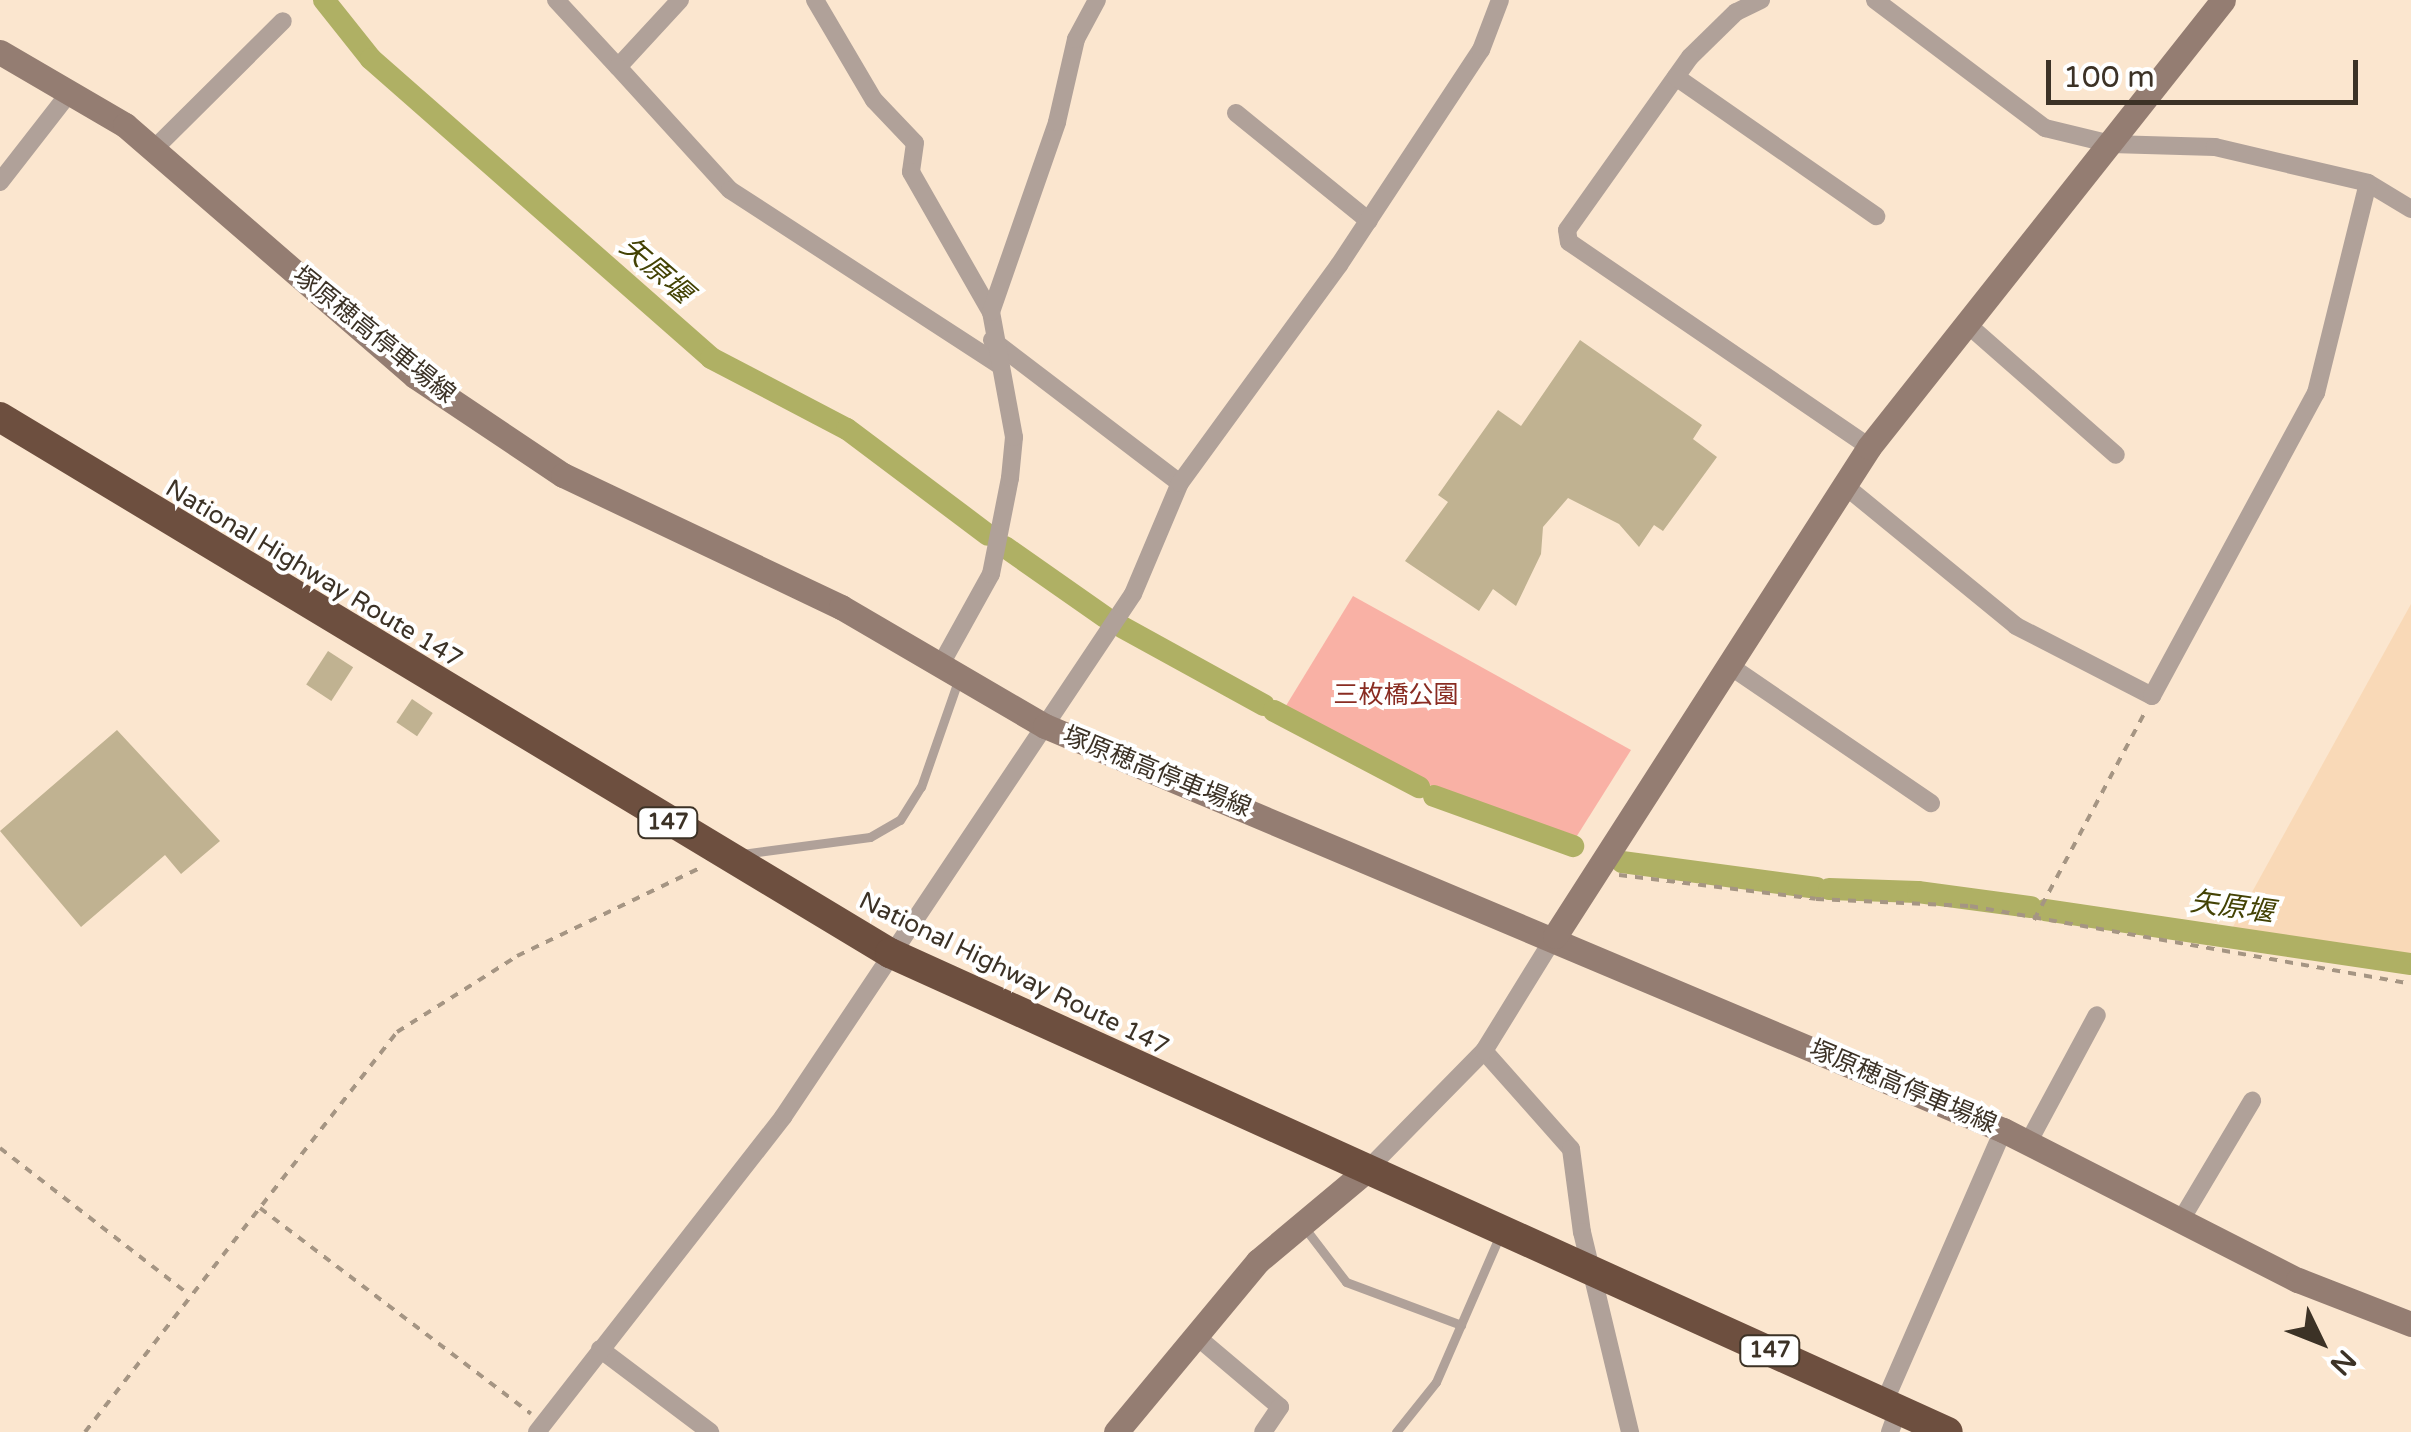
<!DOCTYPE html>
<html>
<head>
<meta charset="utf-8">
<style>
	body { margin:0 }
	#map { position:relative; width:2411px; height:1432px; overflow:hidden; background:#fbe6cf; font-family:"Varela Round","Noto Sans JP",sans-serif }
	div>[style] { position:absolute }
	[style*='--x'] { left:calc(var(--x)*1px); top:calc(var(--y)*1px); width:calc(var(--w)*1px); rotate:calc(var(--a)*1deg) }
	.built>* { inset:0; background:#f9d9b7 }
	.green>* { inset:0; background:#f9b1a5 }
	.canal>* { height:22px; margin:-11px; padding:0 11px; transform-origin:11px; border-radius:11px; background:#afb064 }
	.building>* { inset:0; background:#c0b291; transform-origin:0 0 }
	.path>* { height:4px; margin-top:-2px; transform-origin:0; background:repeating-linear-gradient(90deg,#a59583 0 8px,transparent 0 16px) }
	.lane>* { height:9px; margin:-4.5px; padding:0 4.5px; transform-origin:4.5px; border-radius:4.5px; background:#b0a199 }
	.street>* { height:18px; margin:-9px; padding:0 9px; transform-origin:9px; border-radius:9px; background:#b0a199 }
	.secondary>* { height:25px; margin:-12.5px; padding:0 12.5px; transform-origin:12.5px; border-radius:12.5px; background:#947d72 }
	.highway>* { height:30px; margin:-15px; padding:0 15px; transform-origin:15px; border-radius:15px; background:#6d4f3f }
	span { translate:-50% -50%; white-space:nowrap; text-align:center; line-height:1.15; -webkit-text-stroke:8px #fff; paint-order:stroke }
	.shield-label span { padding:2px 8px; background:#fff; border:2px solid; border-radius:8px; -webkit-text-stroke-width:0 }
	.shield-label { font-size:22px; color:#3c3226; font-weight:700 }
	.street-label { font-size:25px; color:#3c3226 }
	.park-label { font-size:25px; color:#892c22 }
	.water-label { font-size:28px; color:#434204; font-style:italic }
	.north { position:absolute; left:2271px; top:1292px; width:100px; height:100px; -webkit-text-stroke:8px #fff; paint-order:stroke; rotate:133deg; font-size:28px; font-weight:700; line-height:40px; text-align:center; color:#3c3226 }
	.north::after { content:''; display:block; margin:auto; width:35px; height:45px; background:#3c3226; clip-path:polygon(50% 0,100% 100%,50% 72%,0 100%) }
	.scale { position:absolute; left:2046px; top:60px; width:312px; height:45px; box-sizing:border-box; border:5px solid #3c3226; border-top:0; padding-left:12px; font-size:30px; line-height:35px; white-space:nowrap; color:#3c3226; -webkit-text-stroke:8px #fff; paint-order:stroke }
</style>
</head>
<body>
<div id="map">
	<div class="built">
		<div style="clip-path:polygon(2411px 604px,2411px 958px,2230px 932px)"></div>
	</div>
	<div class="green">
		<div style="clip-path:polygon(1353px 596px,1631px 750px,1575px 839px,1449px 795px,1284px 709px)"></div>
	</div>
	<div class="canal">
		<div style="--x:324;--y:0;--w:75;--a:51.5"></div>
		<div style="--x:371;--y:59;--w:453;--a:41.3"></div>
		<div style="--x:711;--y:358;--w:153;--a:27.6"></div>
		<div style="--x:847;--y:429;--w:176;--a:36.9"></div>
		<div style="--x:1005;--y:547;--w:122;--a:35"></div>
		<div style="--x:1122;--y:627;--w:162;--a:28.8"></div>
		<div style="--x:1274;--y:711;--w:164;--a:27.7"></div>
		<div style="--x:1434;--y:796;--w:148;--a:19.8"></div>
		<div style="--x:1622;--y:862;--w:196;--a:7.6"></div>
		<div style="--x:1829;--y:889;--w:89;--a:1.9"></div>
		<div style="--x:1918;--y:892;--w:114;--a:7.6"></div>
		<div style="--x:2045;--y:910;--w:370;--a:8.4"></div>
	</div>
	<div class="building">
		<div style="clip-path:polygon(1580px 340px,1702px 425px,1693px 439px,1717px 457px,1663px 531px,1654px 525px,1639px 547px,1619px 524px,1568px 498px,1543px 527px,1541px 554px,1516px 606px,1493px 589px,1479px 611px,1405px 561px,1448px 502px,1438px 495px,1498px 410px,1521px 426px)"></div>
		<div style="left:328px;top:651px;width:30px;height:40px;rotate:33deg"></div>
		<div style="left:412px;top:699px;width:25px;height:28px;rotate:34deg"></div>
		<div style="clip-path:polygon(117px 730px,220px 841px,181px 874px,165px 855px,81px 927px,0 831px)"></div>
	</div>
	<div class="path">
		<div style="--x:1619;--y:875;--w:198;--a:6.9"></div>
		<div style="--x:1816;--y:899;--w:154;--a:2.6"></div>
		<div style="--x:1970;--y:906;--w:448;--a:10"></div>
		<div style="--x:2034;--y:920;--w:234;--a:-61.9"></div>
		<div style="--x:0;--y:1148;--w:237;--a:37.8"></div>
		<div style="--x:260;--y:1208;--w:340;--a:37.2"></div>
		<div style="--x:85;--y:1432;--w:507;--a:-52.05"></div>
		<div style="--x:397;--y:1032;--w:142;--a:-32.3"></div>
		<div style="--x:517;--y:956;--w:205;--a:-25.7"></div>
	</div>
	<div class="lane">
		<div style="--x:742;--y:854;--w:129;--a:-7.6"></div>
		<div style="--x:870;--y:837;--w:34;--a:-30"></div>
		<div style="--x:900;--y:820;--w:39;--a:-58"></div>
		<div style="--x:921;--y:787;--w:112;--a:-70.8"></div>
		<div style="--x:1304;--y:1227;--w:69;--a:52.6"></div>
		<div style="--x:1346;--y:1282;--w:123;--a:20.5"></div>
		<div style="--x:1396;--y:1432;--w:64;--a:-51.3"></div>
		<div style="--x:1436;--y:1382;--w:158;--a:-66.5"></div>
	</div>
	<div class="street">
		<div style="--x:556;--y:0;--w:91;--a:47.2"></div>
		<div style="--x:680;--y:0;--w:91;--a:132.8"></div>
		<div style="--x:618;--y:67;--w:166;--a:47.7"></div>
		<div style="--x:730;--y:190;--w:321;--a:33"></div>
		<div style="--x:815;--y:0;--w:116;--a:59.5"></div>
		<div style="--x:874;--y:100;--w:59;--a:46.4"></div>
		<div style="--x:915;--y:143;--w:29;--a:98"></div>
		<div style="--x:911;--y:172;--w:161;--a:60.3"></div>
		<div style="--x:1761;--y:0;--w:28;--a:154"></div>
		<div style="--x:1736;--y:12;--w:64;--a:135.6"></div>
		<div style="--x:1690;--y:57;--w:212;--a:125.4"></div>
		<div style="--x:1567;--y:230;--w:12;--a:81"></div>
		<div style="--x:1569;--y:242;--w:363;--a:34.3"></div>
		<div style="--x:1875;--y:0;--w:213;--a:37"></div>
		<div style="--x:2045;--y:128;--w:68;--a:13.6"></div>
		<div style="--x:2111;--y:144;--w:104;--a:1.7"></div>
		<div style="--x:2215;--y:147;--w:157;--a:13.2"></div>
		<div style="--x:2368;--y:183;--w:50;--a:31.2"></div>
		<div style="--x:1676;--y:77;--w:244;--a:34.8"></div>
		<div style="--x:1236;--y:113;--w:171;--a:39.1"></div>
		<div style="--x:155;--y:148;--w:180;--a:-44.8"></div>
		<div style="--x:0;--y:182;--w:114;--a:-52.1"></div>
		<div style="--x:1967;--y:324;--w:198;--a:41.3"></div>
		<div style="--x:992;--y:340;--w:236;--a:37.3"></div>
		<div style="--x:1844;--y:485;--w:222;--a:39.3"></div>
		<div style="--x:2016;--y:626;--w:153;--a:27.2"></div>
		<div style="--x:2152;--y:696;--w:345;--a:-61.6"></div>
		<div style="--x:2316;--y:393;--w:216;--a:-76.1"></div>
		<div style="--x:1727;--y:664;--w:247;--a:34.3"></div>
		<div style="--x:940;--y:666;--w:105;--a:-61"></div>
		<div style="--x:991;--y:574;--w:98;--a:-78.8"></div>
		<div style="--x:1010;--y:478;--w:41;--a:-84.4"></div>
		<div style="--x:1014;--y:437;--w:127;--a:-100.4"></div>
		<div style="--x:991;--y:312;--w:201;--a:-70.8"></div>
		<div style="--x:1057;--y:122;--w:85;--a:-77.1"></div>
		<div style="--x:1076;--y:39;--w:44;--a:-61.7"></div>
		<div style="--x:1484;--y:1051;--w:131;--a:48.4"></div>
		<div style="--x:1571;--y:1149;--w:84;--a:82.5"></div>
		<div style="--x:1582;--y:1232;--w:206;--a:76.5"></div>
		<div style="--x:2028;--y:1143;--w:145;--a:-61.7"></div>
		<div style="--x:1367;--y:1170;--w:167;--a:-45.5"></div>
		<div style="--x:1484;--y:1051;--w:135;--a:-58.3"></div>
		<div style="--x:2181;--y:1220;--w:139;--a:-59.2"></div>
		<div style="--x:1196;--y:1336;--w:110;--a:40.2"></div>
		<div style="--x:1280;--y:1407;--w:30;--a:124"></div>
		<div style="--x:600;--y:1349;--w:138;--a:37"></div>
		<div style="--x:1884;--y:1403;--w:298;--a:-66.4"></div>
		<div style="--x:537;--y:1432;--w:400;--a:-52"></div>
		<div style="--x:783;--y:1117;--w:629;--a:-56.21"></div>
		<div style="--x:1133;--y:594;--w:121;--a:-67.1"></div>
		<div style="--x:1180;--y:483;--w:270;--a:-53.9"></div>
		<div style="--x:1339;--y:265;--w:258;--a:-56.6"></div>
		<div style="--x:1481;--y:50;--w:53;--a:-69.2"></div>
		<div style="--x:1890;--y:1432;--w:23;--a:-70"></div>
	</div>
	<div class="secondary">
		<div style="--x:0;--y:52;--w:145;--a:30.3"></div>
		<div style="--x:125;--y:125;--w:384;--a:40.9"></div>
		<div style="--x:415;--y:376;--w:178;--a:33.8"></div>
		<div style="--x:563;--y:475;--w:308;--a:25.4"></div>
		<div style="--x:841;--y:607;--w:236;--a:30.3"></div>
		<div style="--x:1045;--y:726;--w:1040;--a:22.87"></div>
		<div style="--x:2003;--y:1130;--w:331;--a:27"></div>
		<div style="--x:2298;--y:1280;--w:121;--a:21.3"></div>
		<div style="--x:1555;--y:936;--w:581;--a:-57.29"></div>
		<div style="--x:1869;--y:447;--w:570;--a:-51.62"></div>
		<div style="--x:1116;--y:1432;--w:222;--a:-50.3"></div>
		<div style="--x:1258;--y:1261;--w:142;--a:-39.9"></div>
	</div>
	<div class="highway">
		<div style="--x:0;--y:417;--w:1039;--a:31.06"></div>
		<div style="--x:890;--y:953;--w:1161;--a:24.36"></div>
	</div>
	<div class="shield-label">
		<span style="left:668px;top:823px">147</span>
		<span style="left:1770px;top:1351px">147</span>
	</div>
	<div class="street-label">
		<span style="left:374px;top:335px;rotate:39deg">塚原穂高停車場線</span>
		<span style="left:314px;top:574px;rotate:31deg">National Highway Route 147</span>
		<span style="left:1157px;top:772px;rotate:22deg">塚原穂高停車場線</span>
		<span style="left:1014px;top:974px;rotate:26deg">National Highway Route 147</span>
		<span style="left:1903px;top:1087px;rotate:23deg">塚原穂高停車場線</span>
	</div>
	<div class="park-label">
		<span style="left:1396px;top:695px">三枚橋公園</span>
	</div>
	<div class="water-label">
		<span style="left:656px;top:270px;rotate:41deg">矢原堰</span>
		<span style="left:2232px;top:907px;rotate:8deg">矢原堰</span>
	</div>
	<div class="north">N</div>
	<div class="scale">100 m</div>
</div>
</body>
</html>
